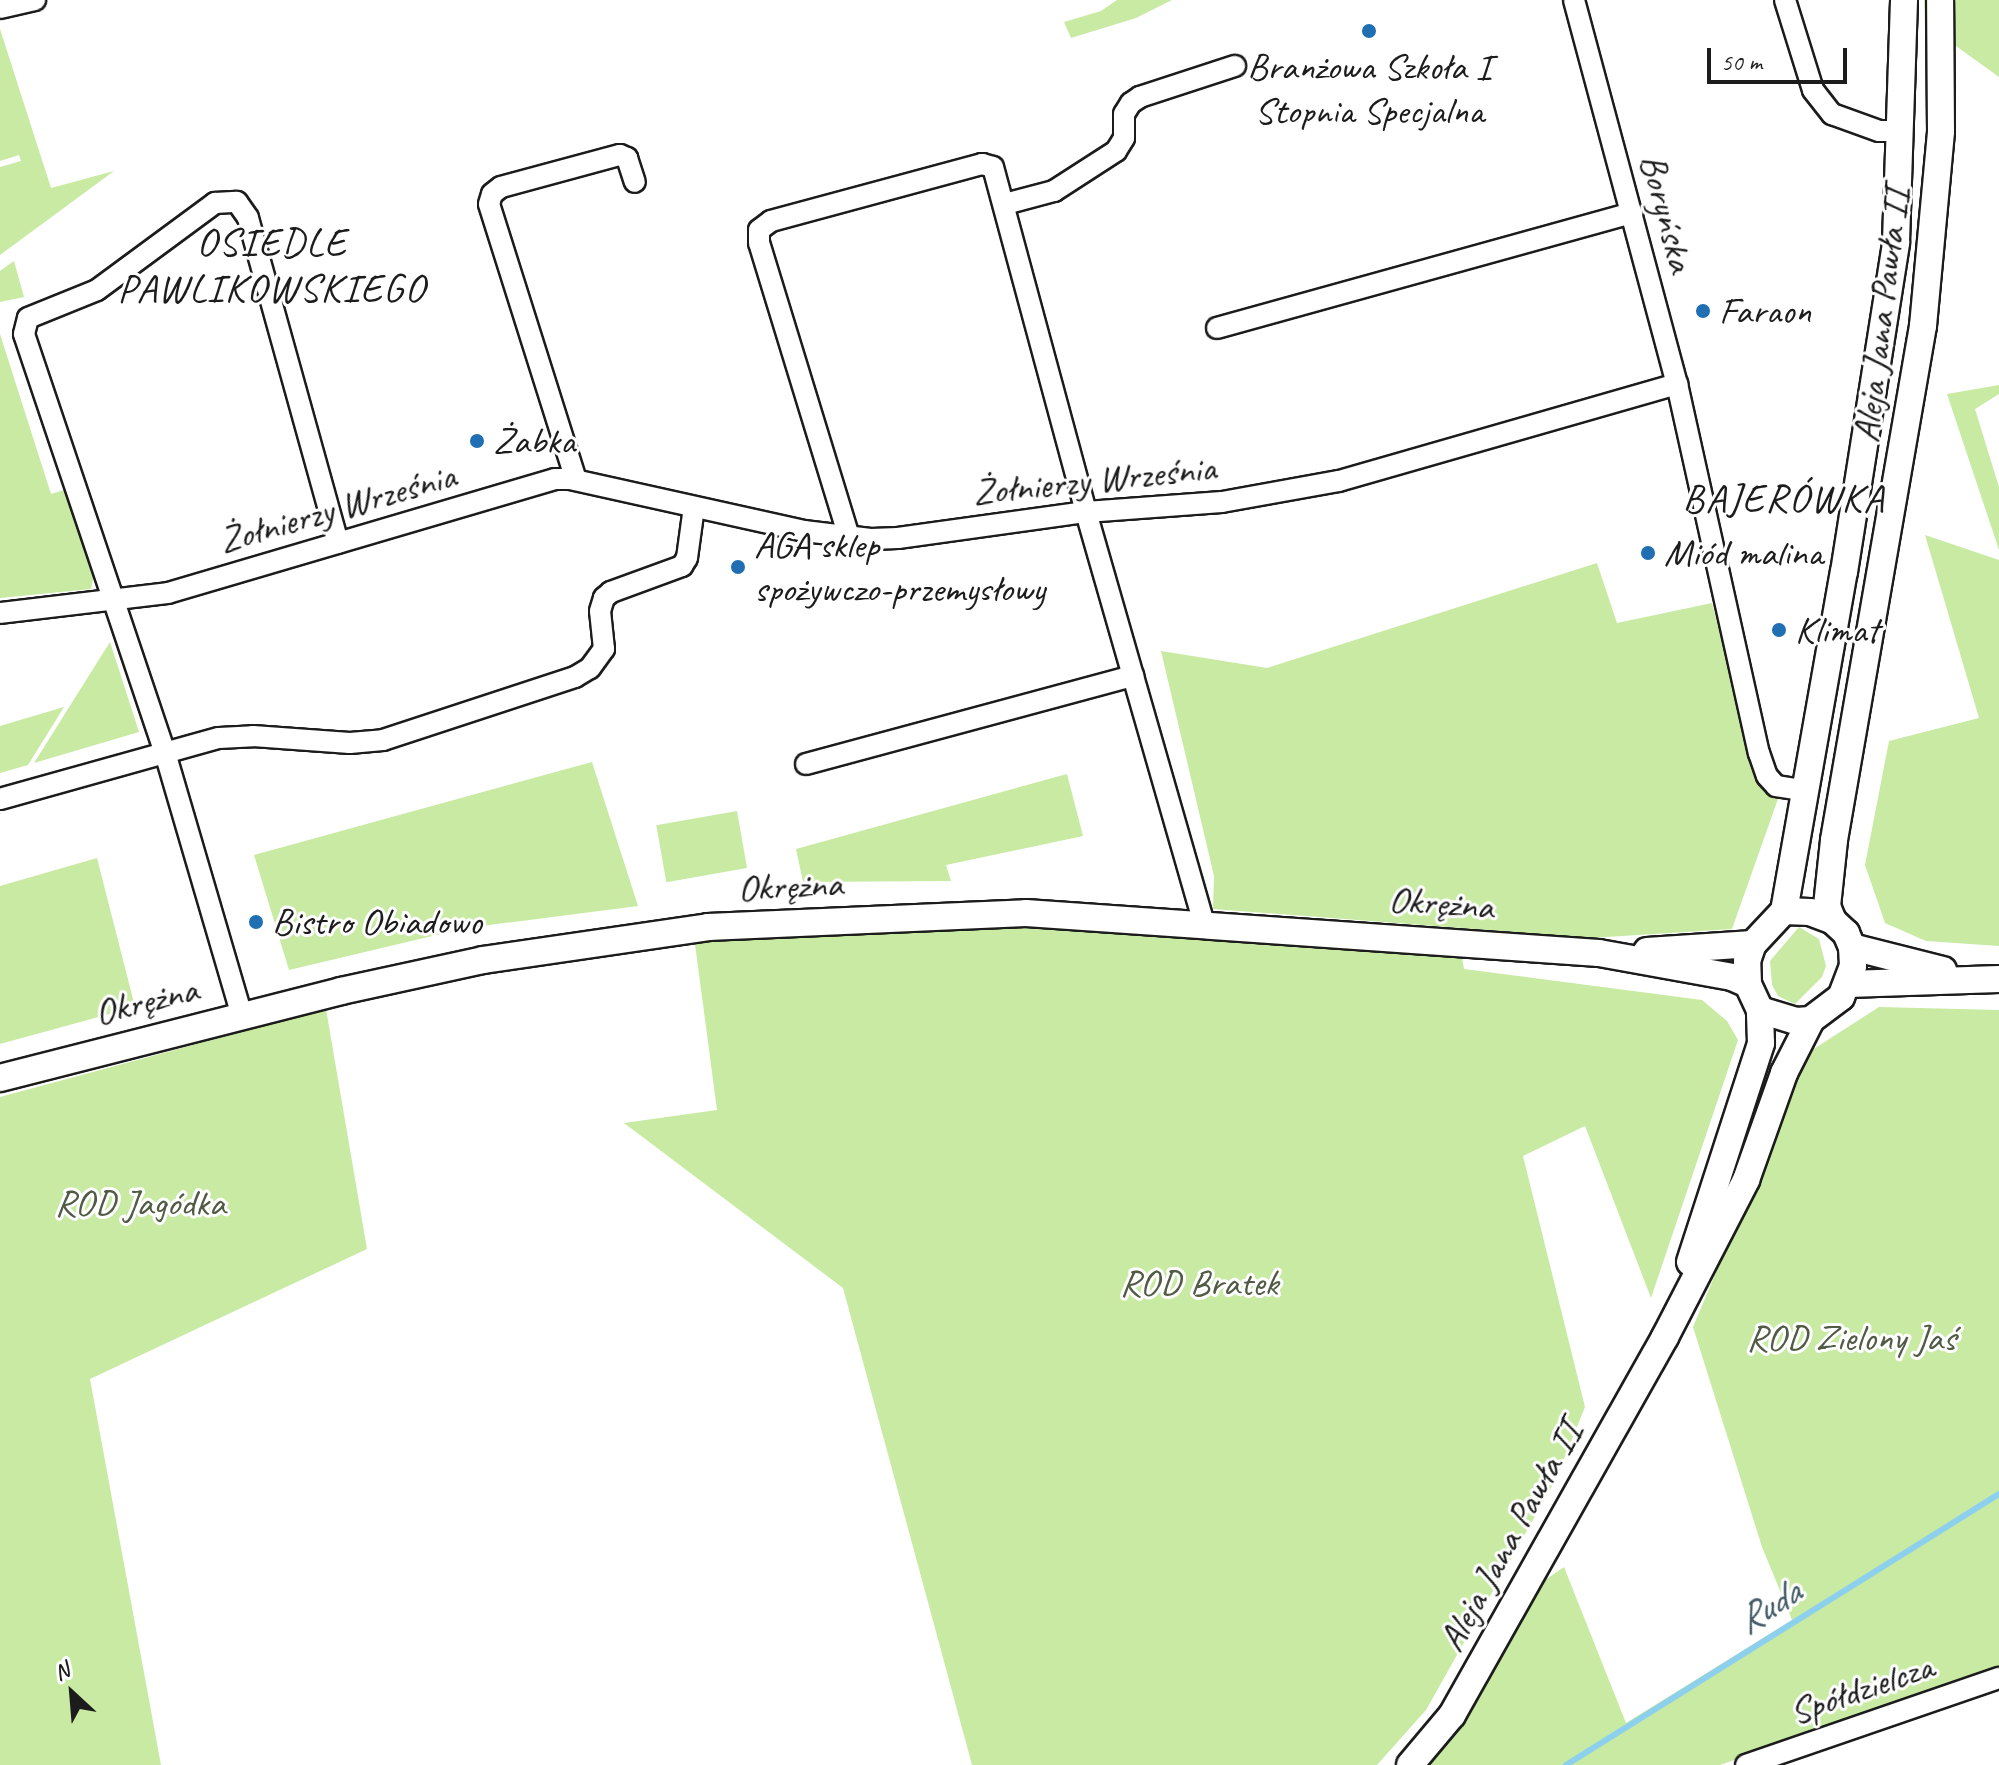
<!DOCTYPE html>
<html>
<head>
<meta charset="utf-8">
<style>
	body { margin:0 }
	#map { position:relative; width:1999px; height:1765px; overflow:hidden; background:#fff; font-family:Caveat,sans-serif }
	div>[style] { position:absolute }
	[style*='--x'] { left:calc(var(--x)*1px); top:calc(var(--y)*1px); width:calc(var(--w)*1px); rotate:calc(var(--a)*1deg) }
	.green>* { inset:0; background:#c8eaa3; transform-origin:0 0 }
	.stream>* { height:6px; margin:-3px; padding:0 3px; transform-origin:3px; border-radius:3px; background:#8cd0ee }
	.roads { filter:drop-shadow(2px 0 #1c1c1c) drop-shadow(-2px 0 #1c1c1c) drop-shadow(0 2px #1c1c1c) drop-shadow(0 -2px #1c1c1c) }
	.minor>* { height:20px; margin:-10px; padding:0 10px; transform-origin:10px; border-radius:10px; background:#fff }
	.tertiary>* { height:26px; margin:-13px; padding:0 13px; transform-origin:13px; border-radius:13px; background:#fff }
	.dots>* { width:22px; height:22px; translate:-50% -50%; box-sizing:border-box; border:4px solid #fff; border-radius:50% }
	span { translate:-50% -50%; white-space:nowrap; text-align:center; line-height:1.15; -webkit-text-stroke:6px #fff; paint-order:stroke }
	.poi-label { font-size:38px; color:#1c1c1c }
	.left { translate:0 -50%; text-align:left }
	.street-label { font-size:38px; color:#1c1c1c }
	.park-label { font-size:38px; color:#505a44 }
	.neighbourhood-label { font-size:40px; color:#1c1c1c; letter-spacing:2px }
	.water-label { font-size:40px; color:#435b66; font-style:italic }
	.north { position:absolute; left:32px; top:1653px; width:80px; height:80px; -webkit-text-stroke:6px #fff; paint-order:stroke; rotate:334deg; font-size:22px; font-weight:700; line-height:32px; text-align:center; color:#1c1c1c }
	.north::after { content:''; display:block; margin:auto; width:28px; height:36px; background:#1c1c1c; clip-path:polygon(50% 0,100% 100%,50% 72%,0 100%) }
	.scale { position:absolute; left:1707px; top:48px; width:140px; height:36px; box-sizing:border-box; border:4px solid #1c1c1c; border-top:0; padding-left:10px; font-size:24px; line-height:28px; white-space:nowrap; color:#1c1c1c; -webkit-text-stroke:6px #fff; paint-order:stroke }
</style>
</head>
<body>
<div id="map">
	<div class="green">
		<div style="clip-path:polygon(1117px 0,1172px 0,1136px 18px,1071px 38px,1064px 22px,1101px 11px)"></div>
		<div style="clip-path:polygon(1924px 0,1999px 0,1999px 77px,1942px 36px,1925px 31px)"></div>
		<div style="clip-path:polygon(0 29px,51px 188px,114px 171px,0 255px,0 167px,21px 161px,19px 155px,0 161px)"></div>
		<div style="clip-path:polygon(14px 261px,24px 297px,0 302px,0 271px)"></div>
		<div style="clip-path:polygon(0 334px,51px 494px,67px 489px,94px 574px,91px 589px,0 598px)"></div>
		<div style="clip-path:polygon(1999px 385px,1999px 394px,1975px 409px,1999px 487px,1999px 550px,1947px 394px)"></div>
		<div style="clip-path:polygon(1925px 535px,1999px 560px,1999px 946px,1926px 941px,1885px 923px,1865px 865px,1889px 741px,1979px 718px)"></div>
		<div style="clip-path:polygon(1597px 563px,1617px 623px,1712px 603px,1757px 779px,1779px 796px,1732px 929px,1591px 938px,1213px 909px,1214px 876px,1161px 651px,1267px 668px)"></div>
		<div style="clip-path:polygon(110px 642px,139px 732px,34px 763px)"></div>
		<div style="clip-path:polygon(64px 707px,28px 765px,0 773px,0 726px)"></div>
		<div style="clip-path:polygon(592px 762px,638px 906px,466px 928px,289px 970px,254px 855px)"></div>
		<div style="clip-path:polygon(1067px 774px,1083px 836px,946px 865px,951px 881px,803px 882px,796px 849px)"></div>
		<div style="left:737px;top:811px;width:58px;height:82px;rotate:80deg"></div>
		<div style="clip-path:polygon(97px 858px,135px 1007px,0 1044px,0 886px)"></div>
		<div style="clip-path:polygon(1026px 913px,1459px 941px,1464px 969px,1702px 1000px,1727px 1021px,1738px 1040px,1651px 1298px,1585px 1126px,1523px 1156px,1585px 1407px,1556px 1479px,1426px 1710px,1377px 1765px,972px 1765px,843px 1288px,624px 1123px,717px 1110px,693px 929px)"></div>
		<div style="clip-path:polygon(1799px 927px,1819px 939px,1826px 966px,1822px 977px,1795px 1004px,1778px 996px,1772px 985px,1770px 961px)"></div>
		<div style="clip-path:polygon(1879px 1007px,1999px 1010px,1999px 1678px,1836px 1724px,1720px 1765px,1425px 1765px,1532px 1589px,1564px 1567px,1626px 1723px,1792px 1620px,1762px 1547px,1693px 1327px,1809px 1052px)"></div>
		<div style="clip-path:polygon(326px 1009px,367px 1249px,90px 1379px,161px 1765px,0 1765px,0 1097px)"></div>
	</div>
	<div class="stream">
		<div style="--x:1566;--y:1765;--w:511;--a:-32.04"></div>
	</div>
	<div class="roads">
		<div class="minor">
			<div style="--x:1574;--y:0;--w:398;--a:75"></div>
			<div style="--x:1677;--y:384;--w:378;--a:77.5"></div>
			<div style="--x:1759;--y:753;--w:24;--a:71"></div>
			<div style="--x:1767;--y:776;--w:13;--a:48"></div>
			<div style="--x:1776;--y:786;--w:30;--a:9"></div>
			<div style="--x:1785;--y:0;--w:94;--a:72.7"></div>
			<div style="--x:1813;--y:90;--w:31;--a:52"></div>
			<div style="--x:1832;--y:114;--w:50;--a:19.9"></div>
			<div style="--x:1879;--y:131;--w:23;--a:0"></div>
			<div style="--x:0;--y:8;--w:36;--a:-13"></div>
			<div style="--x:1005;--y:204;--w:51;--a:-14.9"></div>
			<div style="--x:1054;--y:191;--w:74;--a:-32.8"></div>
			<div style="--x:1116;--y:151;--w:15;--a:-58"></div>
			<div style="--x:1124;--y:138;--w:24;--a:-90"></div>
			<div style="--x:1124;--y:114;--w:13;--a:-58"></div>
			<div style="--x:1131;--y:103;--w:11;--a:-34"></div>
			<div style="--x:1140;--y:97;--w:100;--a:-18.1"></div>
			<div style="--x:1217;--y:328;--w:431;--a:-15.5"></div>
			<div style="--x:576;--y:480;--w:289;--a:-107.5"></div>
			<div style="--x:489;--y:204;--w:10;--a:-73"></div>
			<div style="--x:492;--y:194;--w:11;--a:-38"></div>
			<div style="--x:501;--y:187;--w:123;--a:-15.1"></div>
			<div style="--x:620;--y:155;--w:8;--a:23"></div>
			<div style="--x:627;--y:158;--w:25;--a:72"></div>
			<div style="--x:849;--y:537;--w:307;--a:-107"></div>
			<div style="--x:759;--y:243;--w:13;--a:-90"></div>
			<div style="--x:759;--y:230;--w:15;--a:-37"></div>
			<div style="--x:771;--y:221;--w:219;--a:-15.1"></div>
			<div style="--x:982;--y:164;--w:11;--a:15"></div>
			<div style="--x:993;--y:167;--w:357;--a:74.9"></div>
			<div style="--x:1086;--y:512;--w:431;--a:74"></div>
			<div style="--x:0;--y:613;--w:169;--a:-6.8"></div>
			<div style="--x:168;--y:593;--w:403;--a:-16.4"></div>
			<div style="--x:555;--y:479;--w:15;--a:0"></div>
			<div style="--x:570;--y:479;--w:240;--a:12.5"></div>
			<div style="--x:804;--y:531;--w:67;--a:6.8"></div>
			<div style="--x:871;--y:539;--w:27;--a:-2"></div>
			<div style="--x:898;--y:538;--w:190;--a:-7.9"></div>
			<div style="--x:1086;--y:512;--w:136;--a:-4.2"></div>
			<div style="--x:1222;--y:502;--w:119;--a:-10.2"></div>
			<div style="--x:1339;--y:481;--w:352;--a:-16"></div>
			<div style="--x:806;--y:764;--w:339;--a:-15.1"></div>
			<div style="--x:0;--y:799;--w:227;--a:-15.6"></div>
			<div style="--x:219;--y:738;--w:34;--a:-3"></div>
			<div style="--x:253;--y:736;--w:97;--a:4.1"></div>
			<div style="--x:350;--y:743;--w:33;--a:-5"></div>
			<div style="--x:383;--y:740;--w:202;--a:-18.2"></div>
			<div style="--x:575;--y:677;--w:17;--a:-31"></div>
			<div style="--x:590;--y:668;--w:24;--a:-54"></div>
			<div style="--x:604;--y:649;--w:38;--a:-96"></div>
			<div style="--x:600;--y:611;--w:14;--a:-73"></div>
			<div style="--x:604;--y:598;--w:9;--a:-41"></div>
			<div style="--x:611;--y:592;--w:76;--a:-20.1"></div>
			<div style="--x:682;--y:566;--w:9;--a:-58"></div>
			<div style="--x:687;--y:558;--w:51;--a:-82.2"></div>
			<div style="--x:242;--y:1016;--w:274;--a:-106.3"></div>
			<div style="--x:165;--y:753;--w:442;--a:-108.6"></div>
			<div style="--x:24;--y:334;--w:16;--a:-76"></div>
			<div style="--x:28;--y:318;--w:74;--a:-22.1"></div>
			<div style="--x:97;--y:290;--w:147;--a:-36.4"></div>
			<div style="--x:215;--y:203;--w:22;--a:-3"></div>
			<div style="--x:237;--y:202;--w:19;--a:55"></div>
			<div style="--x:248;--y:218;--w:337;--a:74.5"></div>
			<div style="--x:1746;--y:1765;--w:268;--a:-19"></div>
		</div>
		<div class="tertiary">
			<div style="--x:1784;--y:911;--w:26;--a:2"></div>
			<div style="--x:1810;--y:912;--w:25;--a:21"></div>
			<div style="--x:1833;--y:921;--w:18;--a:43"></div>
			<div style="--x:1846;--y:933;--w:15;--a:67"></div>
			<div style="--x:1852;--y:947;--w:19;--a:87"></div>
			<div style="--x:1853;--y:966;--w:33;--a:111"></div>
			<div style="--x:1841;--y:997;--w:38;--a:143"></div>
			<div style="--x:1811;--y:1020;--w:15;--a:176"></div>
			<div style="--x:1796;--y:1021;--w:38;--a:-163"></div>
			<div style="--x:1760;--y:1010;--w:29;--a:-115"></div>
			<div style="--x:1748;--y:984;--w:23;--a:-92"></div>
			<div style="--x:1747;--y:961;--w:18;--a:-71"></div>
			<div style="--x:1753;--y:944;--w:45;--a:-46.8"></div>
			<div style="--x:1784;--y:911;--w:344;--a:-80"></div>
			<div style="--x:1844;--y:572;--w:334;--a:-81"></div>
			<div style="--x:1896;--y:242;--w:242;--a:-88.1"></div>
			<div style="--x:1833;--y:921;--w:16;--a:-112"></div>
			<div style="--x:1827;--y:906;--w:66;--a:-83.9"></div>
			<div style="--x:1834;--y:840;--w:522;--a:-80.18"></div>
			<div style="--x:1923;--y:326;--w:196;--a:-84.7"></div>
			<div style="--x:1941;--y:131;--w:131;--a:-90.4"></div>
			<div style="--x:1852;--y:947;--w:94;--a:14.2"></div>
			<div style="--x:1647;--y:951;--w:106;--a:-3.8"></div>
			<div style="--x:1848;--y:984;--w:151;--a:-1.9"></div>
			<div style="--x:0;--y:1078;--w:352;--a:-14.3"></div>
			<div style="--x:341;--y:991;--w:145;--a:-12.3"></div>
			<div style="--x:483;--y:960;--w:227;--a:-8.3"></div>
			<div style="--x:708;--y:927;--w:318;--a:-2.5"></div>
			<div style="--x:1026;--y:913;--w:574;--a:3.99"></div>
			<div style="--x:1599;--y:953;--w:135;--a:10.2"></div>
			<div style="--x:1732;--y:977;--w:17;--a:24"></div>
			<div style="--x:1690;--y:1262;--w:230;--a:-72"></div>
			<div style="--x:1761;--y:1043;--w:33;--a:-92"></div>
			<div style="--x:1410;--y:1765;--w:65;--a:-50"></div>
			<div style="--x:1452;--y:1715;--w:434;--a:-60.6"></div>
			<div style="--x:1665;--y:1337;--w:177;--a:-62.7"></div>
			<div style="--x:1746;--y:1180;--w:114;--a:-70.4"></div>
			<div style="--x:1784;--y:1073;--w:59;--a:-63"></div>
		</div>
	</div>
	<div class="dots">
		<div style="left:1369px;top:31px;background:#1f6fb2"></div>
		<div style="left:1703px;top:311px;background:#1f6fb2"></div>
		<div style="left:477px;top:441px;background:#1f6fb2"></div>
		<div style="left:1648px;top:553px;background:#1f6fb2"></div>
		<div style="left:738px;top:567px;background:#1f6fb2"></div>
		<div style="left:1779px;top:630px;background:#1f6fb2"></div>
		<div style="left:256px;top:922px;background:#1f6fb2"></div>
	</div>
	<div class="poi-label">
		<span style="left:1369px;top:89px">Branżowa Szkoła I<br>Stopnia Specjalna</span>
		<span class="left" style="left:1719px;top:311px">Faraon</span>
		<span class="left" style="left:493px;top:441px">Żabka</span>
		<span class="left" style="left:754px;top:567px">AGA sklep<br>spożywczo-przemysłowy</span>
		<span class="left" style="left:1664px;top:553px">Miód malina</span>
		<span class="left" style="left:1795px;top:630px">Klimat</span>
		<span class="left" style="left:272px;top:922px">Bistro Obiadowo</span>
	</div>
	<div class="street-label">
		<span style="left:1667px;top:213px;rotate:75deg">Boryńska</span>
		<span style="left:1881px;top:315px;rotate:-83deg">Aleja Jana Pawła II</span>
		<span style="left:1094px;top:480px;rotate:-6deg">Żołnierzy Września</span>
		<span style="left:337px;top:508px;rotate:-16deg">Żołnierzy Września</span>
		<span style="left:790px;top:886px;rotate:-3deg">Okrężna</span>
		<span style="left:1441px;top:903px;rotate:4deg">Okrężna</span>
		<span style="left:146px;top:1001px;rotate:-14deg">Okrężna</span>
		<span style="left:1510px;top:1536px;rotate:-61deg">Aleja Jana Pawła II</span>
		<span style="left:1861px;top:1689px;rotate:-19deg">Spółdzielcza</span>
	</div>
	<div class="park-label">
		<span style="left:140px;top:1203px">ROD Jagódka</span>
		<span style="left:1199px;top:1283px">ROD Bratek</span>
		<span style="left:1851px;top:1338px">ROD Zielony Jaś</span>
	</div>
	<div class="neighbourhood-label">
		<span style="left:272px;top:265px">OSIEDLE<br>PAWLIKOWSKIEGO</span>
		<span style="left:1784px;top:498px">BAJERÓWKA</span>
	</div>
	<div class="water-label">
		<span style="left:1768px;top:1606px;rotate:-32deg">Ruda</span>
	</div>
	<div class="north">N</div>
	<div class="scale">50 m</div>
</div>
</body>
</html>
